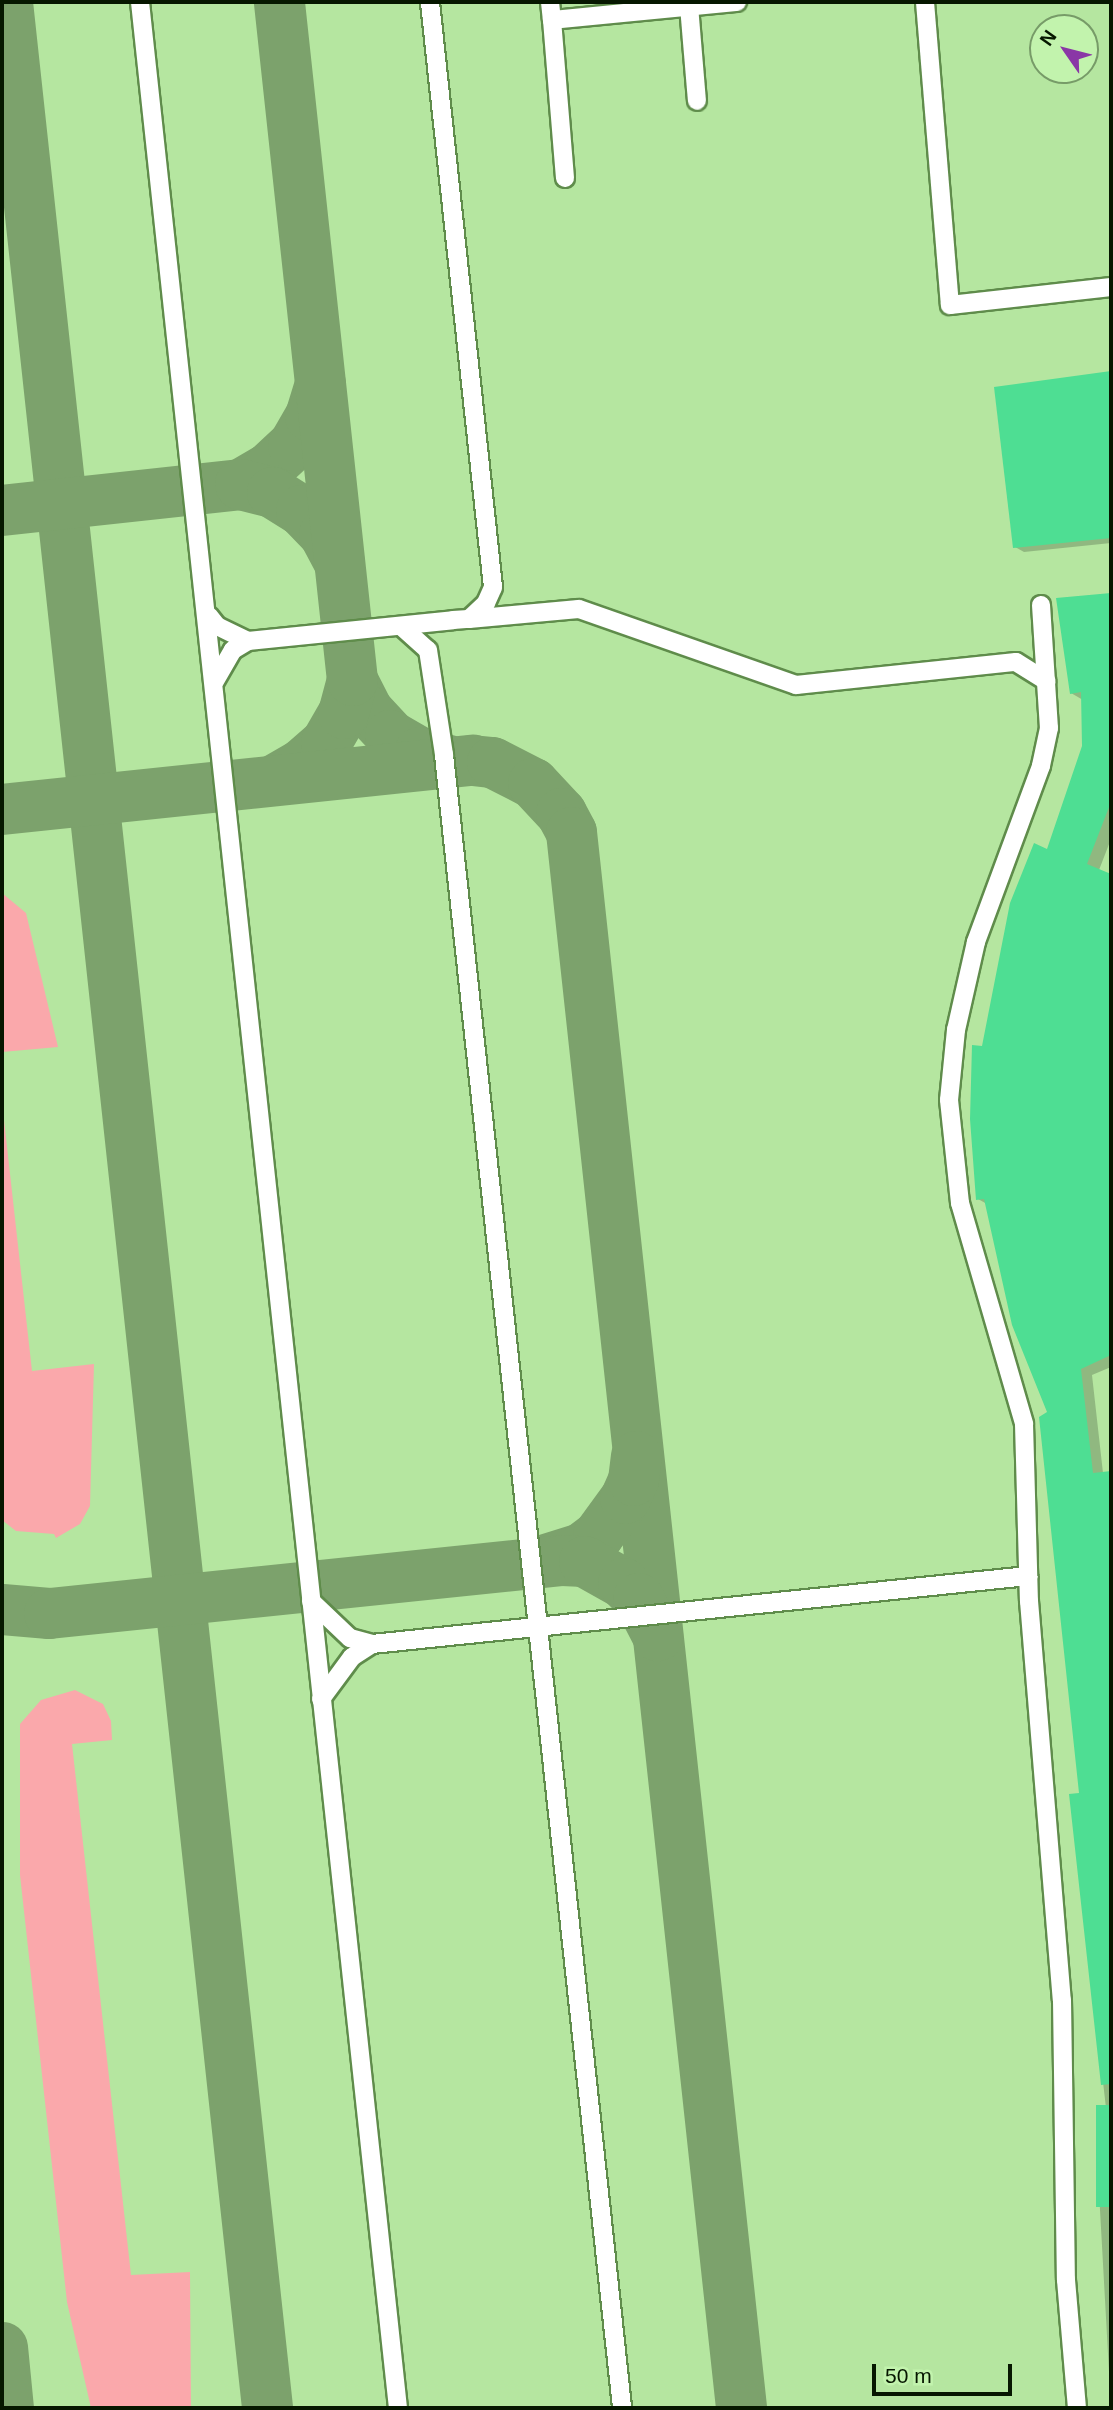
<!DOCTYPE html>
<html>
<head>
<meta charset="utf-8">
<style>
	body { margin:0 }
	#map { position:relative; width:1113px; height:2410px; overflow:hidden; background:#b5e6a0; font-family:Arial,sans-serif }
	div>[style] { position:absolute }
	[style*='--x'] { left:calc(var(--x)*1px); top:calc(var(--y)*1px); width:calc(var(--w)*1px); rotate:calc(var(--a)*1deg) }
	.green>* { inset:0; background:#faa8ab }
	.shadow>* { inset:0; background:#0003 }
	.taxiway>* { height:51px; margin:-25.5px; padding:0 25.5px; transform-origin:25.5px; border-radius:25.5px; background:#7ca26c }
	.building>* { inset:0; background:#4ede93; transform-origin:0 0 }
	.roads { filter:drop-shadow(2px 0 #5f8c4b) drop-shadow(-2px 0 #5f8c4b) drop-shadow(0 2px #5f8c4b) drop-shadow(0 -2px #5f8c4b) }
	.minor>* { height:18px; margin:-9px; padding:0 9px; transform-origin:9px; border-radius:9px; background:#fff }
	span { translate:-50% -50%; white-space:nowrap; text-align:center; line-height:1.15; -webkit-text-stroke:5px #c2f3ad; paint-order:stroke }
	.frame { position:absolute; inset:0; border:4px solid #061700; pointer-events:none }
	.north { position:absolute; left:1029px; top:14px; width:70px; height:70px; box-sizing:border-box; background:#c2f3ad; border:2px solid #779b68; border-radius:50%; rotate:305deg; font-size:19px; font-weight:700; line-height:28px; text-align:center; color:#061700 }
	.north::after { content:''; display:block; margin:auto; width:24px; height:32px; background:#8a37a6; clip-path:polygon(50% 0,100% 100%,50% 72%,0 100%) }
	.scale { position:absolute; left:872px; top:2364px; width:140px; height:32px; box-sizing:border-box; border:4px solid #061700; border-top:0; padding-left:9px; font-size:21px; line-height:24px; white-space:nowrap; color:#061700; -webkit-text-stroke:5px #c2f3ad; paint-order:stroke }
</style>
</head>
<body>
<div id="map">
	<div class="green">
		<div style="clip-path:polygon(2px 893px,26px 913px,58px 1047px,2px 1052px)"></div>
		<div style="clip-path:polygon(2px 1102px,32px 1371px,94px 1364px,90px 1506px,80px 1524px,56px 1538px,54px 1534px,16px 1531px,2px 1520px)"></div>
		<div style="clip-path:polygon(75px 1690px,103px 1704px,111px 1721px,112px 1740px,72px 1744px,131px 2275px,190px 2272px,191px 2408px,91px 2408px,67px 2302px,20px 1875px,20px 1724px,41px 1700px)"></div>
	</div>
	<div class="shadow">
		<div style="clip-path:polygon(1111px 373px,1111px 543px,1024px 552px,1015px 547px,996px 388px)"></div>
		<div style="clip-path:polygon(1111px 594px,1111px 839px,1099px 870px,1111px 875px,1111px 1367px,1092px 1375px,1103px 1473px,1111px 1473px,1111px 2408px,1099px 2192px,1106px 2108px,1070px 1796px,1081px 1794px,1050px 1413px,987px 1204px,978px 1199px,983px 1048px,1084px 746px,1083px 700px,1071px 693px,1058px 600px)"></div>
	</div>
	<div class="taxiway">
		<div style="--x:7;--y:2;--w:2420;--a:83.83"></div>
		<div style="--x:240;--y:484;--w:34;--a:-30"></div>
		<div style="--x:269;--y:467;--w:33;--a:-43"></div>
		<div style="--x:293;--y:445;--w:34;--a:-60"></div>
		<div style="--x:310;--y:416;--w:34;--a:-73"></div>
		<div style="--x:2;--y:510;--w:239;--a:-6.2"></div>
		<div style="--x:240;--y:484;--w:33;--a:14"></div>
		<div style="--x:272;--y:492;--w:34;--a:32"></div>
		<div style="--x:301;--y:510;--w:33;--a:46"></div>
		<div style="--x:324;--y:534;--w:32;--a:62"></div>
		<div style="--x:352;--y:680;--w:34;--a:63"></div>
		<div style="--x:367;--y:710;--w:34;--a:47"></div>
		<div style="--x:390;--y:735;--w:34;--a:30"></div>
		<div style="--x:419;--y:752;--w:31;--a:15"></div>
		<div style="--x:273;--y:780;--w:32;--a:-30"></div>
		<div style="--x:301;--y:764;--w:33;--a:-41"></div>
		<div style="--x:326;--y:742;--w:34;--a:-60"></div>
		<div style="--x:343;--y:713;--w:34;--a:-75"></div>
		<div style="--x:352;--y:680;--w:682;--a:-96.15"></div>
		<div style="--x:2;--y:809;--w:473;--a:-6"></div>
		<div style="--x:472;--y:760;--w:20;--a:6"></div>
		<div style="--x:492;--y:762;--w:46;--a:27.1"></div>
		<div style="--x:533;--y:783;--w:41;--a:47"></div>
		<div style="--x:561;--y:813;--w:21;--a:62"></div>
		<div style="--x:571;--y:832;--w:1585;--a:83.84"></div>
		<div style="--x:542;--y:1560;--w:41;--a:-17.1"></div>
		<div style="--x:581;--y:1548;--w:21;--a:-37"></div>
		<div style="--x:598;--y:1535;--w:46;--a:-53.9"></div>
		<div style="--x:625;--y:1498;--w:20;--a:-66"></div>
		<div style="--x:633;--y:1480;--w:24;--a:-83"></div>
		<div style="--x:2;--y:1609;--w:47;--a:4.9"></div>
		<div style="--x:49;--y:1613;--w:516;--a:-5.9"></div>
		<div style="--x:562;--y:1560;--w:22;--a:3"></div>
		<div style="--x:584;--y:1561;--w:45;--a:29.4"></div>
		<div style="--x:623;--y:1583;--w:21;--a:45"></div>
		<div style="--x:638;--y:1598;--w:42;--a:62.8"></div>
		<div style="--x:2;--y:2347;--w:61;--a:84.4"></div>
	</div>
	<div class="building">
		<div style="clip-path:polygon(1111px 371px,1111px 538px,1013px 548px,994px 387px)"></div>
		<div style="clip-path:polygon(1111px 593px,1111px 802px,1087px 864px,1111px 874px,1111px 1355px,1081px 1369px,1093px 1473px,1111px 1471px,1111px 2084px,1101px 2085px,1069px 1794px,1079px 1793px,1039px 1417px,1047px 1412px,1012px 1325px,984px 1199px,976px 1200px,970px 1119px,972px 1045px,982px 1046px,1010px 903px,1034px 843px,1047px 849px,1082px 746px,1081px 692px,1070px 694px,1056px 598px)"></div>
		<div style="left:1111px;top:2105px;width:102px;height:15px;rotate:90deg"></div>
	</div>
	<div class="roads">
		<div class="minor">
			<div style="--x:140;--y:2;--w:2420;--a:83.88"></div>
			<div style="--x:550;--y:2;--w:18;--a:84"></div>
			<div style="--x:925;--y:2;--w:304;--a:85.3"></div>
			<div style="--x:950;--y:305;--w:162;--a:-6.4"></div>
			<div style="--x:689;--y:6;--w:95;--a:85.2"></div>
			<div style="--x:565;--y:178;--w:159;--a:-94.7"></div>
			<div style="--x:552;--y:20;--w:186;--a:-5.6"></div>
			<div style="--x:1041;--y:605;--w:123;--a:86.3"></div>
			<div style="--x:1049;--y:728;--w:39;--a:102"></div>
			<div style="--x:1041;--y:766;--w:188;--a:110.3"></div>
			<div style="--x:976;--y:942;--w:90;--a:102.8"></div>
			<div style="--x:956;--y:1030;--w:70;--a:95.7"></div>
			<div style="--x:949;--y:1100;--w:104;--a:83.9"></div>
			<div style="--x:960;--y:1203;--w:230;--a:73.8"></div>
			<div style="--x:1024;--y:1424;--w:177;--a:88.4"></div>
			<div style="--x:1029;--y:1601;--w:400;--a:85.3"></div>
			<div style="--x:1062;--y:2000;--w:280;--a:89.2"></div>
			<div style="--x:1066;--y:2280;--w:128;--a:85.1"></div>
			<div style="--x:209;--y:616;--w:13;--a:51"></div>
			<div style="--x:217;--y:626;--w:34;--a:26"></div>
			<div style="--x:248;--y:641;--w:206;--a:-5.8"></div>
			<div style="--x:453;--y:620;--w:16;--a:-4"></div>
			<div style="--x:469;--y:619;--w:23;--a:-43"></div>
			<div style="--x:486;--y:603;--w:17;--a:-66"></div>
			<div style="--x:493;--y:587;--w:588;--a:-96.15"></div>
			<div style="--x:469;--y:619;--w:110;--a:-5.2"></div>
			<div style="--x:579;--y:609;--w:230;--a:19.3"></div>
			<div style="--x:796;--y:685;--w:221;--a:-6"></div>
			<div style="--x:1016;--y:662;--w:36;--a:32"></div>
			<div style="--x:401;--y:626;--w:36;--a:42"></div>
			<div style="--x:428;--y:650;--w:106;--a:81.3"></div>
			<div style="--x:444;--y:755;--w:1663;--a:83.85"></div>
			<div style="--x:215;--y:681;--w:36;--a:-60"></div>
			<div style="--x:233;--y:650;--w:17;--a:-31"></div>
			<div style="--x:311;--y:1601;--w:54;--a:43.5"></div>
			<div style="--x:350;--y:1638;--w:23;--a:15"></div>
			<div style="--x:321;--y:1699;--w:52;--a:-53.6"></div>
			<div style="--x:352;--y:1657;--w:24;--a:-33"></div>
			<div style="--x:372;--y:1644;--w:660;--a:-5.92"></div>
		</div>
	</div>
	<div class="frame"></div>
	<div class="north">N</div>
	<div class="scale">50 m</div>
</div>
</body>
</html>
